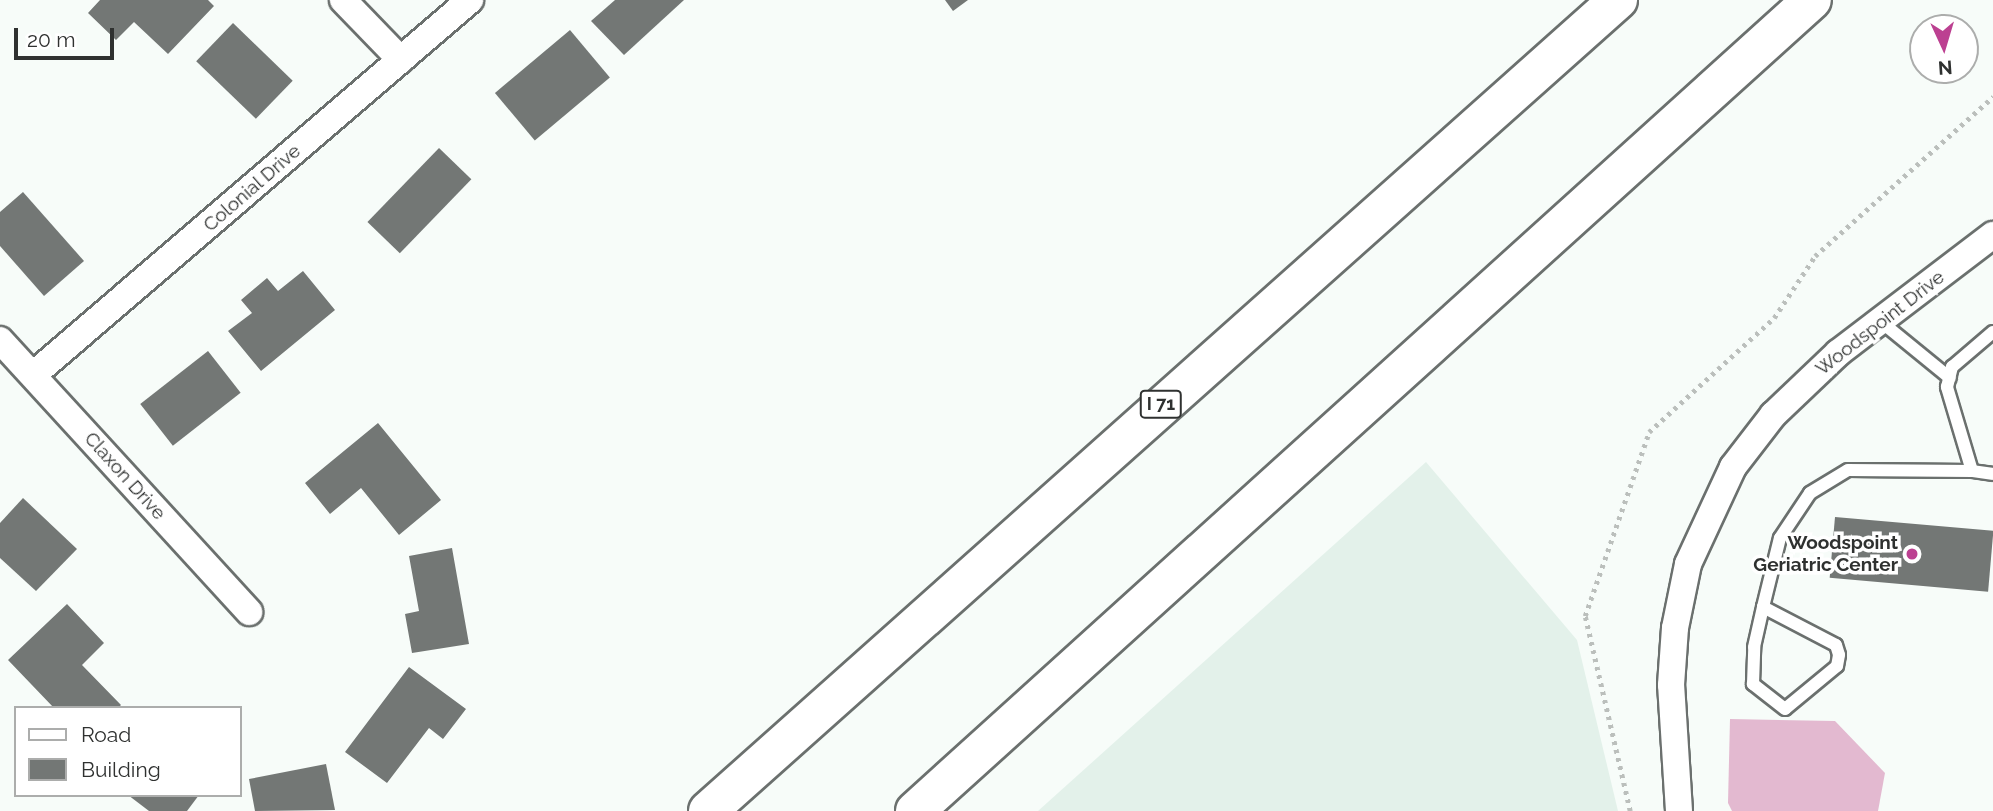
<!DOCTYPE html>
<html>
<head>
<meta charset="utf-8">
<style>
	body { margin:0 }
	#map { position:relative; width:1993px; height:811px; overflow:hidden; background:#f7fcf9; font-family:Raleway,sans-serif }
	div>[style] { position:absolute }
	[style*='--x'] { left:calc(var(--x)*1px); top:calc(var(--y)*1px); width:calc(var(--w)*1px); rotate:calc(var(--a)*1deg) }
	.built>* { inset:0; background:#e3f1ea }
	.forest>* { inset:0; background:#e3b9d0 }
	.building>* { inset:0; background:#737775; transform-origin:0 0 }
	.path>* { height:4.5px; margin-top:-2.25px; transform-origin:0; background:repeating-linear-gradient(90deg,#bbbfbc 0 3.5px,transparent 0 8.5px) }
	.roads { filter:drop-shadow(2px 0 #6b706e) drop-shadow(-2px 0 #6b706e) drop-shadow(0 2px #6b706e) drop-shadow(0 -2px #6b706e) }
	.service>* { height:12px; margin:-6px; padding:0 6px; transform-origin:6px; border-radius:6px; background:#fff }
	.minor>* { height:26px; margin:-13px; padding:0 13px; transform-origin:13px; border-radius:13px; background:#fff }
	.motorway>* { height:38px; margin:-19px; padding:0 19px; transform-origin:19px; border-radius:19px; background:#fff }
	.dots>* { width:19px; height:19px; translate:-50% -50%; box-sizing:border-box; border:4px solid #fff; border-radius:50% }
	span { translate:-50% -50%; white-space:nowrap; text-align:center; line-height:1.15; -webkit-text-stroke:7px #fff; paint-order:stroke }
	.shield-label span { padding:2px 5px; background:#fff; border:2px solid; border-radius:5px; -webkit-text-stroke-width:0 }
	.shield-label { font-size:18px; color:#2f3130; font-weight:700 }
	.street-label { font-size:19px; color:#2f3130 }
	.poi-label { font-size:19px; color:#2f3130; font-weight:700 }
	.right { translate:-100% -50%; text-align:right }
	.legend { position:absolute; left:14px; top:706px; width:228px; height:91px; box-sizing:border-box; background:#fff; border:2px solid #acadac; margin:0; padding:9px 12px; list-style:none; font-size:21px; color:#2f3130 }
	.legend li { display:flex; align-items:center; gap:14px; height:35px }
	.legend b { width:35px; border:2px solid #acadac }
	.north { position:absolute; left:1909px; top:14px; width:70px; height:70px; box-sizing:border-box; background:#fff; border:2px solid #acadac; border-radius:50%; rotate:176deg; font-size:19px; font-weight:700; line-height:28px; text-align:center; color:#2f3130 }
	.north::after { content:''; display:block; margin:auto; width:24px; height:32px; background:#bc4091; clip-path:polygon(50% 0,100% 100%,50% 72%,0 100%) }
	.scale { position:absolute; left:14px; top:28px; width:100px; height:32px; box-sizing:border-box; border:4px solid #2f3130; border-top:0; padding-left:9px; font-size:21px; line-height:24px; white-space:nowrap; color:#2f3130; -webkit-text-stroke:5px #fff; paint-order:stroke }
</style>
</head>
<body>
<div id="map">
	<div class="built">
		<div style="clip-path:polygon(1426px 462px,1577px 640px,1618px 811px,1038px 811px)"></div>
	</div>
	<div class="forest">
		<div style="clip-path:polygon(1730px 719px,1835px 721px,1885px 773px,1878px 811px,1732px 811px,1728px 803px)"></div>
	</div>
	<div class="building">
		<div style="clip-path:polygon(100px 0,208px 0,214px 6px,168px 54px,134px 22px,116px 40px,88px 13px)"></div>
		<div style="clip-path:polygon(615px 0,684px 0,624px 55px,591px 21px)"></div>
		<div style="clip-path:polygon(945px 0,968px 0,953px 11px)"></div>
		<div style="left:233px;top:23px;width:83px;height:53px;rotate:44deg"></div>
		<div style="left:570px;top:30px;width:62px;height:98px;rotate:50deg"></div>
		<div style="left:439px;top:148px;width:45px;height:103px;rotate:44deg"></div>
		<div style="clip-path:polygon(23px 192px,84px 261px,44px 296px,0 246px,0 212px)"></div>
		<div style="clip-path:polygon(303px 271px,335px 310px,261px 371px,228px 331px,252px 313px,241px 300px,267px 278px,278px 291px)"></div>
		<div style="left:208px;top:351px;width:53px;height:86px;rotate:52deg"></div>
		<div style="clip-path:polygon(378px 423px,441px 500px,399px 535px,361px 488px,330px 514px,305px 483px)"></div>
		<div style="clip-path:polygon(23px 498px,77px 549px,36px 591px,0 558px,0 523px)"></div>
		<div style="left:1835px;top:517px;width:159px;height:61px;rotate:5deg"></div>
		<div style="clip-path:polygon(452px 548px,469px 644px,412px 653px,405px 614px,419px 611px,409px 556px)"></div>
		<div style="clip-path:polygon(67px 604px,104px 643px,82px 665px,121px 705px,118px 708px,54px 708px,8px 660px)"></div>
		<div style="clip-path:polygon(409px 667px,466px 709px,443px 739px,429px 728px,387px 783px,345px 752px)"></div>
		<div style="clip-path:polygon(326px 764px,335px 810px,255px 811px,249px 779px)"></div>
		<div style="clip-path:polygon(128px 795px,199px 795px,187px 811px,149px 811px)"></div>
	</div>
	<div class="path">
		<div style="--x:1630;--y:811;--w:200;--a:-103"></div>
		<div style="--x:1585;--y:616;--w:195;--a:-70.8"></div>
		<div style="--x:1649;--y:432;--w:169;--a:-42.4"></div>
		<div style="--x:1774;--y:318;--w:74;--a:-56.5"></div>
		<div style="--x:1815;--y:256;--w:239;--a:-41.8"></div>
	</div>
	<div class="roads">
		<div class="service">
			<div style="--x:1880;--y:321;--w:90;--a:39.2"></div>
			<div style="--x:1972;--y:471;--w:21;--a:8"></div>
			<div style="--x:1763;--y:607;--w:82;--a:27.5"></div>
			<div style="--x:1836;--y:645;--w:10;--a:73"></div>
			<div style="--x:1839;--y:655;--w:11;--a:100"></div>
			<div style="--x:1837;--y:666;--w:67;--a:140.4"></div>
			<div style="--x:1785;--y:709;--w:41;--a:-142"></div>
			<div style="--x:1753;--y:684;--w:37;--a:-88"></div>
			<div style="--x:1754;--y:647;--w:41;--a:-77.3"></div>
			<div style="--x:1763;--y:607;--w:71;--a:-76.2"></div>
			<div style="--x:1780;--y:538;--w:54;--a:-56.3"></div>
			<div style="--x:1810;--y:493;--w:44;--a:-31.2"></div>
			<div style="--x:1848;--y:470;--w:124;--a:0.5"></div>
			<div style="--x:1972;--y:471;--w:88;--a:-106.6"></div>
			<div style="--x:1947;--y:387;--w:21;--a:-76"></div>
			<div style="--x:1952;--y:367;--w:54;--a:-40.5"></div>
		</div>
		<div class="minor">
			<div style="--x:343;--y:0;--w:83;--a:46"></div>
			<div style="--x:0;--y:340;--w:369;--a:47.5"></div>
			<div style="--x:33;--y:375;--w:576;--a:-40.63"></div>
			<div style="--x:1679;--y:811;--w:126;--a:-93.6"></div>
			<div style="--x:1671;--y:685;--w:57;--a:-86"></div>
			<div style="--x:1675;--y:628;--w:65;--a:-78.5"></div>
			<div style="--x:1688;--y:564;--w:107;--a:-65.1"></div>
			<div style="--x:1733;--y:467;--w:66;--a:-52.4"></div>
			<div style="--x:1773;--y:415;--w:90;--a:-43.6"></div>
			<div style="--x:1838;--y:353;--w:195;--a:-37.3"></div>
		</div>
		<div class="motorway">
			<div style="--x:708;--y:811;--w:1219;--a:-41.71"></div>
			<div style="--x:915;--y:811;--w:1209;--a:-42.12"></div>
		</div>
	</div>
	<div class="dots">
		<div style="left:1912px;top:554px;background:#bc4091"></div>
	</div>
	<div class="shield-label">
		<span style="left:1161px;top:404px">I 71</span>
	</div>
	<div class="street-label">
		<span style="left:252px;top:188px;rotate:-41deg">Colonial Drive</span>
		<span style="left:1880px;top:323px;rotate:-38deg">Woodspoint Drive</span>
		<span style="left:125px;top:476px;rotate:48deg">Claxon Drive</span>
	</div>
	<div class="poi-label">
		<span class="right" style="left:1898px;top:554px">Woodspoint<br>Geriatric Center</span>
	</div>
	<ul class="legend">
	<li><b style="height:9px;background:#fff"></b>Road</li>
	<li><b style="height:19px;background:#737775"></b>Building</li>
	</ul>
	<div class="north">N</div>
	<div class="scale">20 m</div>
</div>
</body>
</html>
